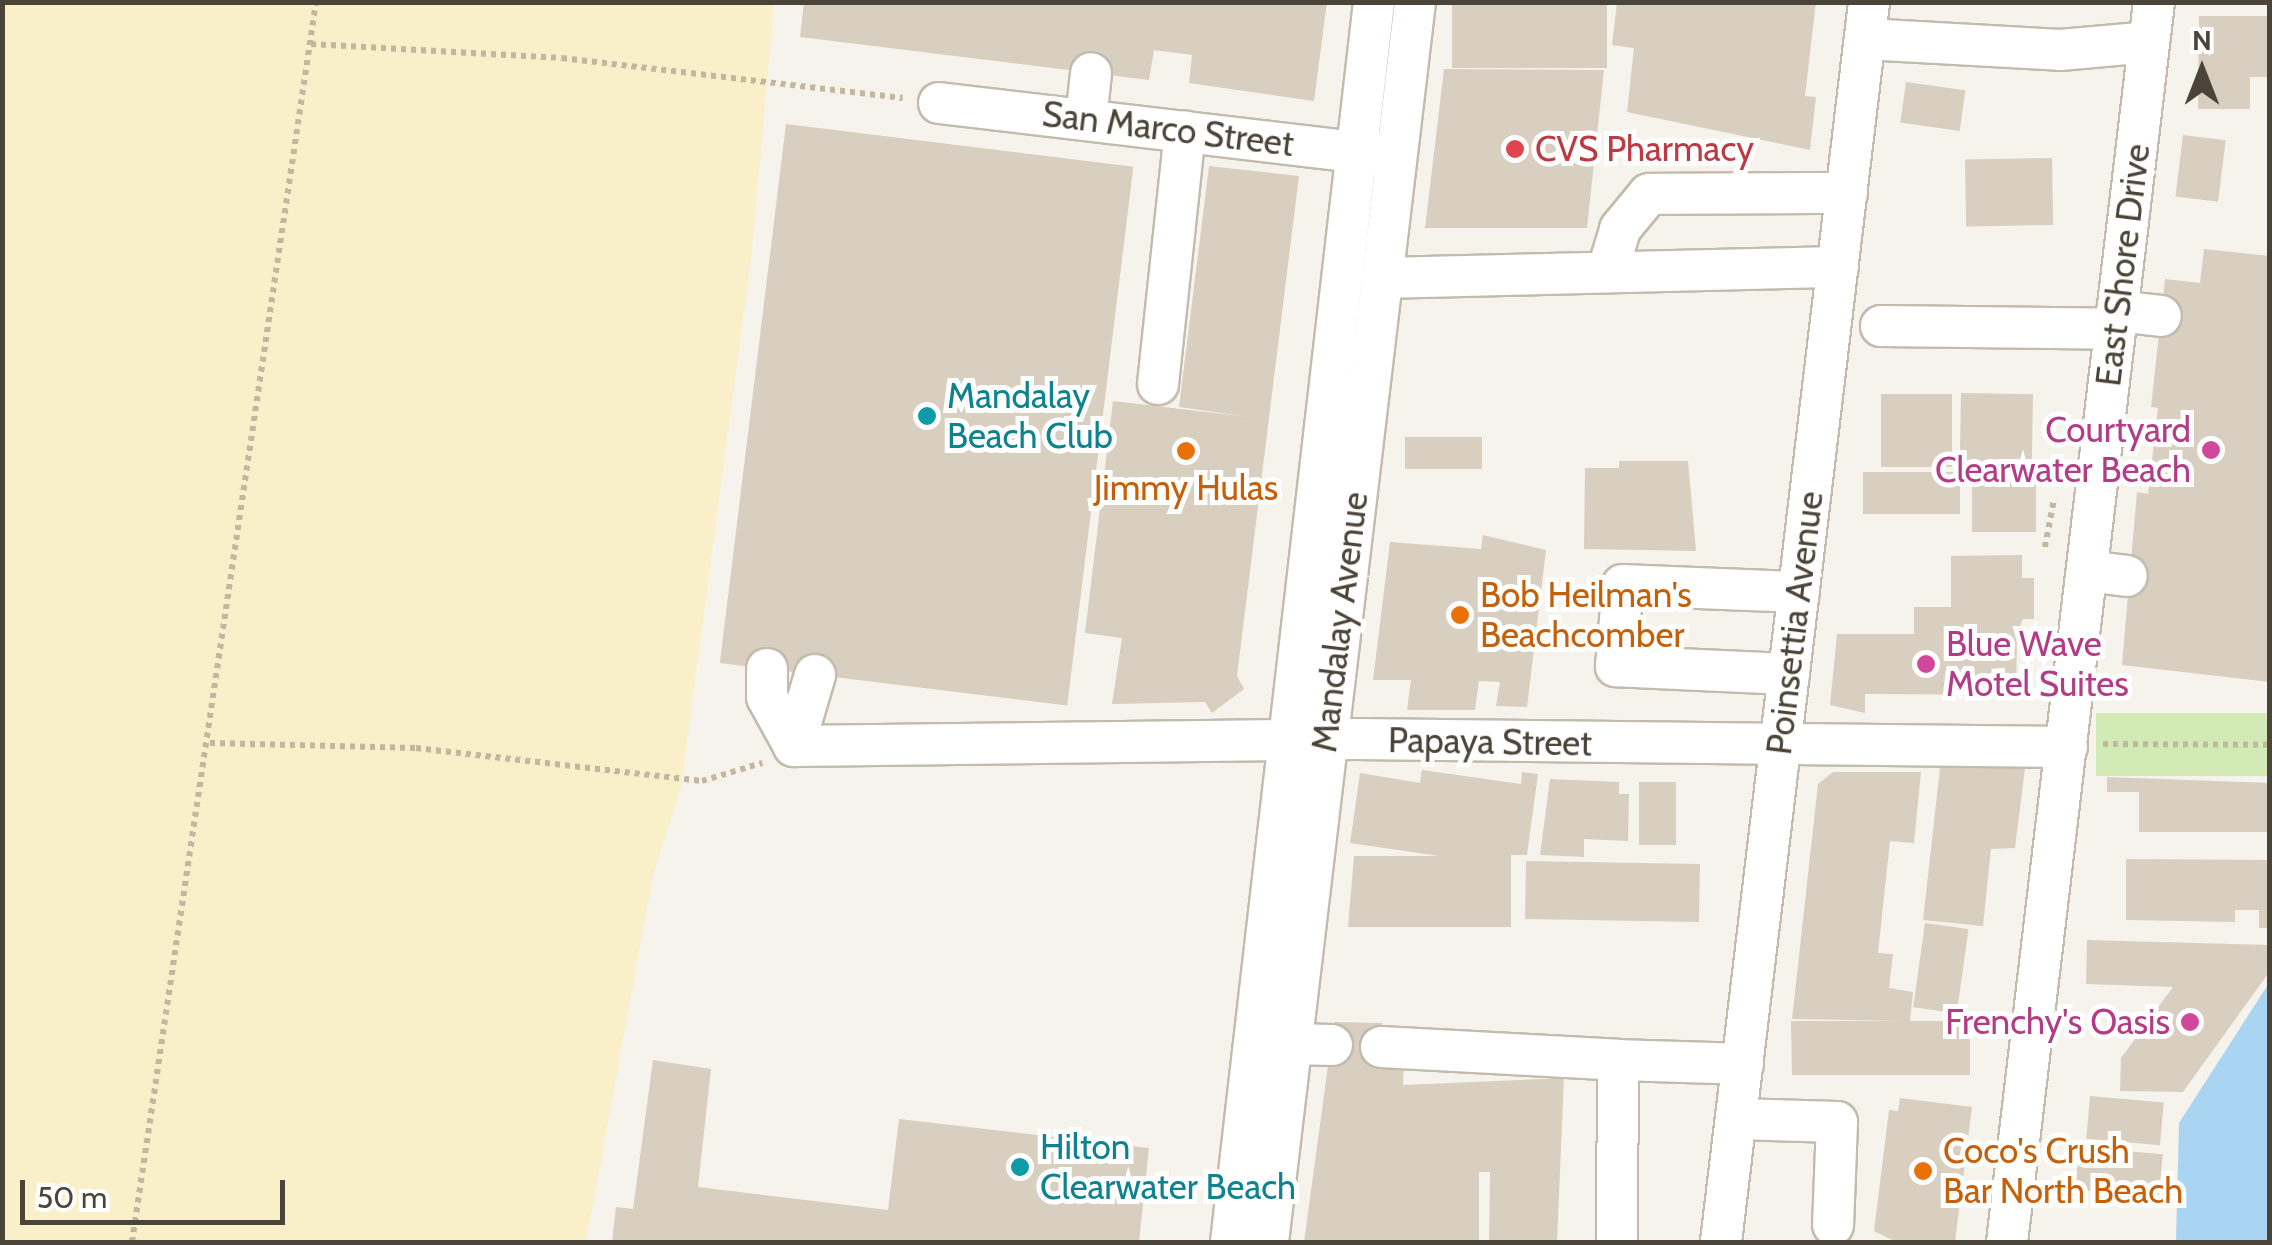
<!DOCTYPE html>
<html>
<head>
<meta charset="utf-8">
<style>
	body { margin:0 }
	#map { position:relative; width:2272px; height:1245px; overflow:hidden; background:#f6f3ec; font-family:Cabin,sans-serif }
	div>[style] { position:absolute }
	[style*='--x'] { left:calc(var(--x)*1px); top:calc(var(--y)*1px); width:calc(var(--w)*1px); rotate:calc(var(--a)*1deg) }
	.green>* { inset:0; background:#d2eab5; transform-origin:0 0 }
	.sand>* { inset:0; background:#f9efc9 }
	.water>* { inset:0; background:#a9d4f2 }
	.building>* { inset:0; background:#d8cfc1; transform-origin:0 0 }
	.path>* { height:6px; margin-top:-3px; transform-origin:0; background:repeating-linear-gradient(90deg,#c4b79f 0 5px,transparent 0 10px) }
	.roads { filter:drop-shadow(2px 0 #c2bbae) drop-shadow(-2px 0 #c2bbae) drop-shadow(0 2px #c2bbae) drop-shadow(0 -2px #c2bbae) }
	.minor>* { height:40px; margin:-20px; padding:0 20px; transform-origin:20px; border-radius:20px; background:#fff }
	.dots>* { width:28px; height:28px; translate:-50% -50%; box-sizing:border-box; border:5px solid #fff; border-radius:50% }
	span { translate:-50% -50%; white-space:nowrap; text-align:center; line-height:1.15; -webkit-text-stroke:10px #fff; paint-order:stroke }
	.street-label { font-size:35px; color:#4b4439 }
	.health-label { font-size:35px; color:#be3a42 }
	.left { translate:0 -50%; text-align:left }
	.culture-label { font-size:35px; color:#0d838f }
	.hotel-label { font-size:35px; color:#b23c85 }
	.right { translate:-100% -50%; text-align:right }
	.food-label { font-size:35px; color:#c56008 }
	.frame { position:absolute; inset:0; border:5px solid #4b4439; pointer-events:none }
	.north { position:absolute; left:2152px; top:20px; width:100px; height:100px; -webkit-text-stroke:8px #fff; paint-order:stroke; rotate:0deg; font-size:28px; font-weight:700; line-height:40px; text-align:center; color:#4b4439 }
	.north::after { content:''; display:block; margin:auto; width:35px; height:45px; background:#4b4439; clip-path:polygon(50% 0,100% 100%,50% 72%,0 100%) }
	.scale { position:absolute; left:20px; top:1180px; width:265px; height:45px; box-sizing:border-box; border:5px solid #4b4439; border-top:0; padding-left:12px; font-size:30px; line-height:35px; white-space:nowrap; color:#4b4439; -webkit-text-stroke:8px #fff; paint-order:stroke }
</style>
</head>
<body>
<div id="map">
	<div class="green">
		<div style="left:2096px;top:713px;width:173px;height:63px"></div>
	</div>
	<div class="sand">
		<div style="clip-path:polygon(2px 3px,774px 3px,752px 251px,681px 787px,652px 879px,586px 1242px,3px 1242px)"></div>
	</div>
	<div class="water">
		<div style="clip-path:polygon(2269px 983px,2269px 1242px,2176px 1242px,2179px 1123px)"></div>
	</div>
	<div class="building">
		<div style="clip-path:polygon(804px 2px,1327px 2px,1314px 101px,1189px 83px,1192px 55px,1154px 50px,1149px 80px,800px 37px)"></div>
		<div style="left:1452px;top:2px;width:155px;height:66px"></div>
		<div style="clip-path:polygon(1617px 2px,1816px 2px,1805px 96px,1816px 97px,1810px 150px,1627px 112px,1634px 48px,1612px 45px)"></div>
		<div style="clip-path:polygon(2199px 16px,2270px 16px,2270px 77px,2250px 77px,2250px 109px,2198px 109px)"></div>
		<div style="clip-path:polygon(1444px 69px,1604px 70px,1587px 228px,1425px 228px)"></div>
		<div style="left:1906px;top:82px;width:60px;height:41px;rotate:8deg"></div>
		<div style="left:786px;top:124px;width:350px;height:543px;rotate:7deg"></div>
		<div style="left:2183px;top:135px;width:43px;height:62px;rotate:7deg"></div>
		<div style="left:2052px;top:158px;width:67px;height:87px;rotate:89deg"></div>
		<div style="clip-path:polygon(1209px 166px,1299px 176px,1237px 676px,1244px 689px,1212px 713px,1205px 702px,1112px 704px,1122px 638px,1085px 633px,1113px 401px,1249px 417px,1179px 407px)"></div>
		<div style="clip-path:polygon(2204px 249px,2270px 256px,2270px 682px,2122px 665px,2137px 492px,2148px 494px,2158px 408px,2151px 407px,2165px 279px,2200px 283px)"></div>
		<div style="left:1961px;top:393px;width:72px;height:70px;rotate:1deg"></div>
		<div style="left:1881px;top:394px;width:71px;height:73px"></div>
		<div style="left:1405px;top:437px;width:77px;height:32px"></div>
		<div style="clip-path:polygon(1619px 461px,1688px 461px,1696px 551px,1584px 549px,1585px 468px,1619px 468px)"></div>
		<div style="left:1863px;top:472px;width:97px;height:42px"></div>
		<div style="left:1972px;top:474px;width:64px;height:58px"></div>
		<div style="clip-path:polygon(1483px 535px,1546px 550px,1527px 707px,1496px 706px,1500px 682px,1479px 681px,1475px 710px,1407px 710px,1411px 680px,1373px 680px,1390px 542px,1481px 549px)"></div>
		<div style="clip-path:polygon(2022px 555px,2022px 578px,2034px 578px,2034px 619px,2023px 619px,2017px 634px,2016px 695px,1865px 694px,1865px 713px,1830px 705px,1837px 634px,1914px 634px,1914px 607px,1951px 607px,1951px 556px)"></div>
		<div style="clip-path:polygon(1940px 768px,2025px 768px,2015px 848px,1991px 849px,1983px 926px,1923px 920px)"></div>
		<div style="clip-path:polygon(1422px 770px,1521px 784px,1522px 772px,1538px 774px,1527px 855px,1511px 855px,1511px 927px,1348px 927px,1354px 856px,1439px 856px,1350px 843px,1360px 773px,1420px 783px)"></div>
		<div style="clip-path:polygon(1833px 772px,1921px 772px,1914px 843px,1890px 841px,1878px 953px,1893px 954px,1889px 988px,1913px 992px,1910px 1021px,1970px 1021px,1970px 1075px,1792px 1075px,1791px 1021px,1905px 1021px,1792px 1019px,1818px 784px)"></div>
		<div style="clip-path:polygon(2107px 777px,2270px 783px,2270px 832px,2139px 832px,2139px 792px,2107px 792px)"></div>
		<div style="clip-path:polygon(1550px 779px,1619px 782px,1619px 794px,1629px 794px,1628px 841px,1584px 839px,1584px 857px,1540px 855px)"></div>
		<div style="left:1639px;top:782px;width:37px;height:63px"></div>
		<div style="clip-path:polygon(2126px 859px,2270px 860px,2270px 928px,2259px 928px,2259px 910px,2235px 910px,2235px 922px,2126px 920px)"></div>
		<div style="left:1526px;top:861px;width:174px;height:58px;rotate:1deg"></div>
		<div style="left:1925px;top:923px;width:44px;height:85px;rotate:8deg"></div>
		<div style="clip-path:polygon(2087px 940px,2270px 945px,2270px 971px,2183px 1092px,2120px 1091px,2121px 1058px,2173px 987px,2086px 984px)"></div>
		<div style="clip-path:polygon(1334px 1022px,1382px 1023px,1381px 1062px,1404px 1062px,1403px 1085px,1564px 1078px,1557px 1242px,1489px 1242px,1490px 1172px,1479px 1172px,1479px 1242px,1304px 1242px)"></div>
		<div style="clip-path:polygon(653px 1060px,711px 1069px,698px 1187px,888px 1210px,899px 1119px,1149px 1148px,1139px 1242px,612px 1242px,616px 1207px,633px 1209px)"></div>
		<div style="left:2090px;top:1096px;width:74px;height:43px;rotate:5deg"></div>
		<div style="clip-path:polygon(1900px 1098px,1972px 1107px,1955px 1242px,1896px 1242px,1874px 1231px,1889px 1110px,1898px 1111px)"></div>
		<div style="left:2079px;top:1147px;width:84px;height:43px;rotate:5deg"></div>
	</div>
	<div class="path">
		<div style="--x:311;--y:44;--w:251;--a:3.2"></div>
		<div style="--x:562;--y:58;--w:343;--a:6.7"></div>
		<div style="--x:2045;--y:547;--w:49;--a:-79.4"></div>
		<div style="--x:210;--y:743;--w:206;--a:1.4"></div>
		<div style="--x:416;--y:748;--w:288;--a:6.6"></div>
		<div style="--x:702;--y:781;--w:63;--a:-16.7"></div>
		<div style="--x:2103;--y:744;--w:167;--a:0.3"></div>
		<div style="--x:132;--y:1242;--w:1254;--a:-81.56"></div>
	</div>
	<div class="roads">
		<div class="minor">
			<div style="--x:1865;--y:39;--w:195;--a:3.2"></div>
			<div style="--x:2060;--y:50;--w:89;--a:-5.1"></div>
			<div style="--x:939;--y:103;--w:446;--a:6.7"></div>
			<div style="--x:1086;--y:120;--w:47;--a:-83.9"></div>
			<div style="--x:1609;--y:266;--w:39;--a:-73"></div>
			<div style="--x:1620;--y:229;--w:45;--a:-50.4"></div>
			<div style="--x:1649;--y:194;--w:198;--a:-0.3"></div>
			<div style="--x:1382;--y:278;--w:456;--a:-1.4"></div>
			<div style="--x:2117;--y:311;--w:44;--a:6.5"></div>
			<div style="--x:1881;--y:326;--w:235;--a:0.7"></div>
			<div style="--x:1158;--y:384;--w:254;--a:-83.9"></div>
			<div style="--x:2087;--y:571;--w:40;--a:7.1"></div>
			<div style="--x:767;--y:669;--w:28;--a:90"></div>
			<div style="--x:767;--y:697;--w:56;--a:61.1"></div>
			<div style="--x:1789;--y:674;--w:173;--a:-177.4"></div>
			<div style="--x:1616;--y:666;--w:81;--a:-85.1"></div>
			<div style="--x:1623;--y:585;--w:176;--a:2.3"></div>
			<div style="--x:794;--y:746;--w:561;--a:-0.71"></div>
			<div style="--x:1355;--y:739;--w:712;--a:0.64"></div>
			<div style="--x:794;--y:746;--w:74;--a:-73.5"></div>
			<div style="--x:1291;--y:1044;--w:41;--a:1.4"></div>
			<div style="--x:1381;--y:1047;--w:237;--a:3.1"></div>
			<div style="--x:1736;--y:1119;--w:101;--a:1.7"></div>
			<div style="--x:1837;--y:1122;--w:103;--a:92.2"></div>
			<div style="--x:1231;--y:1242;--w:1248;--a:-83.42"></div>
			<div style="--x:1268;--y:1242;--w:1249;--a:-83.24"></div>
			<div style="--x:1617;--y:1242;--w:182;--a:-89.7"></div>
			<div style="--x:1618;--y:1060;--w:125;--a:1.8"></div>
			<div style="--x:1721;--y:1242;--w:1249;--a:-83.19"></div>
			<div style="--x:2007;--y:1242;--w:1249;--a:-83.24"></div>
		</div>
	</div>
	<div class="dots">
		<div style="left:1515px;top:149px;background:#e0444e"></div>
		<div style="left:927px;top:416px;background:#0f9aa8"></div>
		<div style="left:2211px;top:450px;background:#d1479c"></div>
		<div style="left:1186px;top:451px;background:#e8710a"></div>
		<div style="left:1460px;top:615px;background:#e8710a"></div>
		<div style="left:1926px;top:664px;background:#d1479c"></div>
		<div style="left:2190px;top:1022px;background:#d1479c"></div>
		<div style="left:1020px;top:1167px;background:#0f9aa8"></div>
		<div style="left:1923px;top:1171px;background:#e8710a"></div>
	</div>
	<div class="street-label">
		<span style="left:1168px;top:129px;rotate:7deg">San Marco Street</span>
		<span style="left:2123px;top:265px;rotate:-83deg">East Shore Drive</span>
		<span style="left:1340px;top:622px;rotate:-83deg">Mandalay Avenue</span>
		<span style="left:1795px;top:623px;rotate:-83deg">Poinsettia Avenue</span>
		<span style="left:1490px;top:742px;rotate:1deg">Papaya Street</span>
	</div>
	<div class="health-label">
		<span class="left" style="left:1535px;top:149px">CVS Pharmacy</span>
	</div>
	<div class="culture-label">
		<span class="left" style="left:947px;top:416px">Mandalay<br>Beach Club</span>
		<span class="left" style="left:1040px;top:1167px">Hilton<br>Clearwater Beach</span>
	</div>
	<div class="hotel-label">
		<span class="right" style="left:2191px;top:450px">Courtyard<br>Clearwater Beach</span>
		<span class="left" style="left:1946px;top:664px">Blue Wave<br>Motel Suites</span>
		<span class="right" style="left:2170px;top:1022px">Frenchy's Oasis</span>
	</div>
	<div class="food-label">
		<span style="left:1186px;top:488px">Jimmy Hulas</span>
		<span class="left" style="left:1480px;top:615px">Bob Heilman's<br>Beachcomber</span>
		<span class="left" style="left:1943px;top:1171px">Coco's Crush<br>Bar North Beach</span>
	</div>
	<div class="frame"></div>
	<div class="north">N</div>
	<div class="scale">50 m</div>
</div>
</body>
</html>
